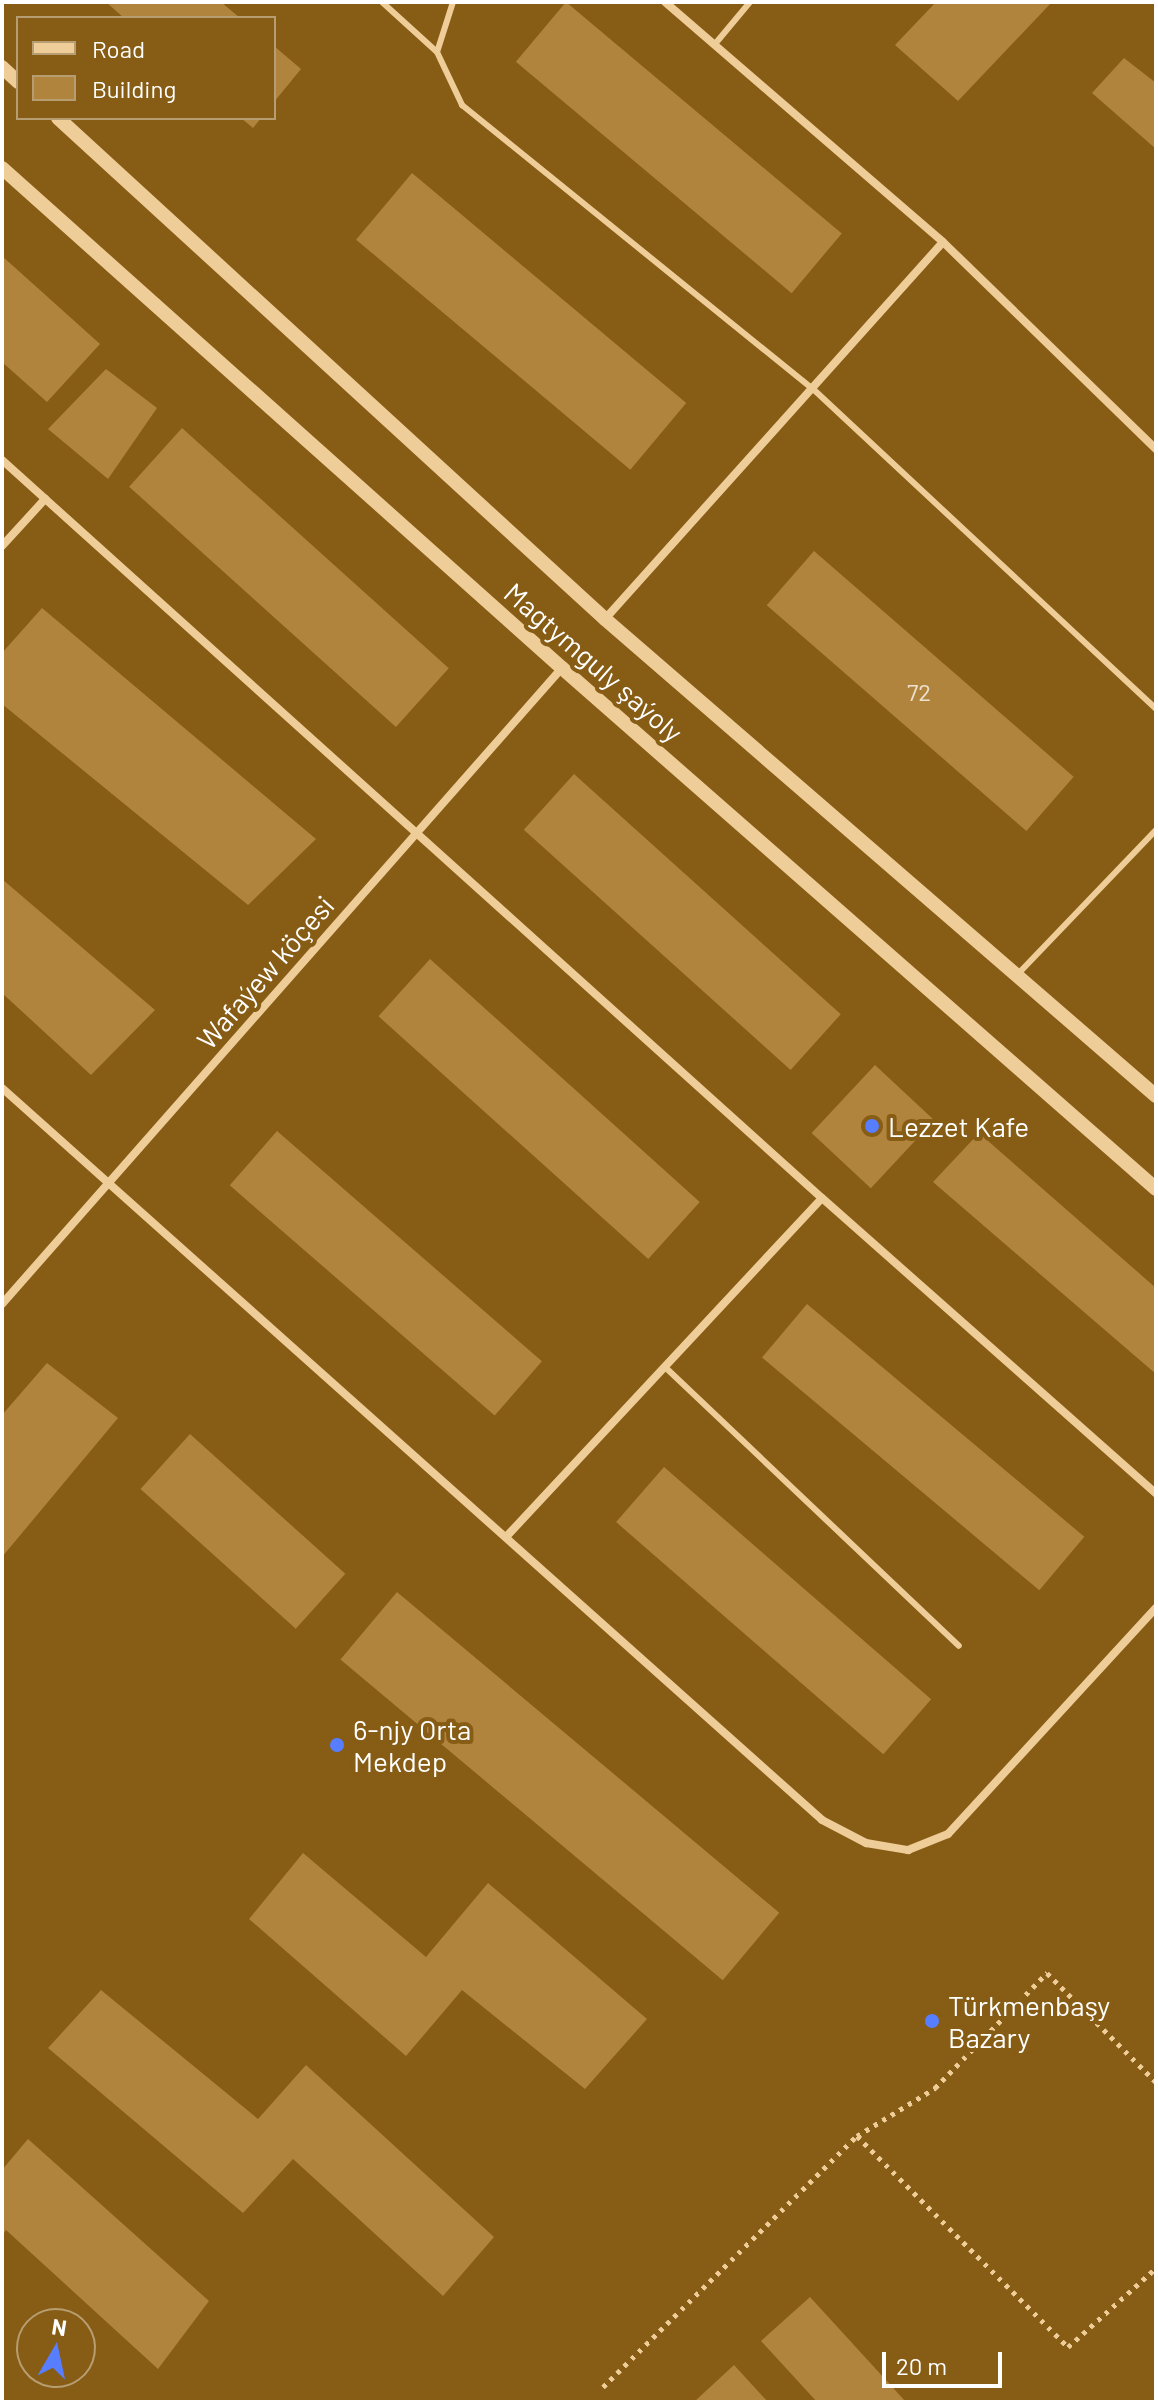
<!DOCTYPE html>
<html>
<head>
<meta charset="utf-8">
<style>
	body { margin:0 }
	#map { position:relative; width:1158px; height:2404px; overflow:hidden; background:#875c14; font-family:Barlow,sans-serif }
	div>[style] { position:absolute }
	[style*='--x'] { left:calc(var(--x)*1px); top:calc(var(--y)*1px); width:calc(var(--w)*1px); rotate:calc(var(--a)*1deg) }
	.building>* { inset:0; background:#b1843d; transform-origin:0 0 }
	.path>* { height:5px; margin-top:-2.5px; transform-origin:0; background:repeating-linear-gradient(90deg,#efcd99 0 4px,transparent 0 10px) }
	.service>* { height:6px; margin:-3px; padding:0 3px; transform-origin:3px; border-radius:3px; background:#efcd99 }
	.minor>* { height:8px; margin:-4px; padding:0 4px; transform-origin:4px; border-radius:4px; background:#efcd99 }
	.tertiary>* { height:14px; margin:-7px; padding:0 7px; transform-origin:7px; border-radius:7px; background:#efcd99 }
	.dots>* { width:22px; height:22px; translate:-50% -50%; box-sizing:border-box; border:4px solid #875c14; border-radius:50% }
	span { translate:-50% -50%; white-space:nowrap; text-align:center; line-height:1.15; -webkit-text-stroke:8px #875c14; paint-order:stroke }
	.number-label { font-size:24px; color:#ece0ce }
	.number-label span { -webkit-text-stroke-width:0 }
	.street-label { font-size:28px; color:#fff }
	.poi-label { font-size:28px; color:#fff }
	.left { translate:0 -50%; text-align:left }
	.frame { position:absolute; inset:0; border:4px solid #fff; pointer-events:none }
	.legend { position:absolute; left:16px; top:16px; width:260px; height:104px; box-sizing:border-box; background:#875c14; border:2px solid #b79d72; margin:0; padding:10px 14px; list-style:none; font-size:24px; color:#fff }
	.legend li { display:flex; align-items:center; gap:16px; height:40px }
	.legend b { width:40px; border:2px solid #b79d72 }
	.north { position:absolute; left:16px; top:2308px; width:80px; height:80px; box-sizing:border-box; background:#875c14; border:2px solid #b79d72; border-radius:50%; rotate:9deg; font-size:22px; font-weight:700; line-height:32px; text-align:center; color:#fff }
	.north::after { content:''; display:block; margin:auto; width:28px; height:36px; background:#577eff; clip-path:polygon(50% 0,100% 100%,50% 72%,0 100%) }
	.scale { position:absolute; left:882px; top:2352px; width:120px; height:36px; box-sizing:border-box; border:4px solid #fff; border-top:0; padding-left:10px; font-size:24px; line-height:28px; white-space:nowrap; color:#fff; -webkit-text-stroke:6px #875c14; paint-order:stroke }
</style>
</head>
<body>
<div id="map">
	<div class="building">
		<div style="clip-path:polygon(106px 2px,221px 2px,240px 18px,124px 18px)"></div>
		<div style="left:566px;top:2px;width:360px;height:78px;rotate:40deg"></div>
		<div style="clip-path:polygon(936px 2px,1052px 2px,958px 101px,895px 45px)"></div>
		<div style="clip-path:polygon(274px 46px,301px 69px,274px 102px)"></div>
		<div style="clip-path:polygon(1124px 58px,1156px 83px,1156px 149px,1092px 93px)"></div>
		<div style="clip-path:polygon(241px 118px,261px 118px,253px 128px)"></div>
		<div style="left:412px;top:173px;width:358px;height:87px;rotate:40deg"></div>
		<div style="clip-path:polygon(2px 256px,100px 344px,47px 402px,2px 362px)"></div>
		<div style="clip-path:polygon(106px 369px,157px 408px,108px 479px,48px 429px)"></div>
		<div style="left:182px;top:428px;width:359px;height:79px;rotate:42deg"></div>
		<div style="left:814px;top:551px;width:344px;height:72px;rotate:41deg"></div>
		<div style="clip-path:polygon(42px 608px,316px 839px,248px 905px,2px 704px,2px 653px)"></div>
		<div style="left:574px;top:774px;width:359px;height:75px;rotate:42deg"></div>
		<div style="clip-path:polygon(2px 879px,155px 1010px,91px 1075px,2px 993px)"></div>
		<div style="left:430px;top:959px;width:363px;height:77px;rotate:42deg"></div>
		<div style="left:875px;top:1065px;width:81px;height:93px;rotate:43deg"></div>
		<div style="left:277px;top:1131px;width:351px;height:72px;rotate:41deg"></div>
		<div style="clip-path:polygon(979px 1133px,1156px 1288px,1156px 1374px,933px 1182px)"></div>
		<div style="left:807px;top:1304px;width:362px;height:70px;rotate:40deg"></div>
		<div style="clip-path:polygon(47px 1363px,118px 1418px,2px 1557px,2px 1415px)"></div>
		<div style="left:190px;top:1434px;width:209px;height:74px;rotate:42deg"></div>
		<div style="left:664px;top:1467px;width:354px;height:73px;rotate:41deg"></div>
		<div style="left:397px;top:1592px;width:499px;height:88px;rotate:40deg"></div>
		<div style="clip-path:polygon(303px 1853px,426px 1957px,488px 1883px,647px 2019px,585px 2089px,462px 1990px,406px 2056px,249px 1919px)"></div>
		<div style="clip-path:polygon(101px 1990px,258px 2119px,306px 2065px,494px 2237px,443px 2296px,293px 2159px,243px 2213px,48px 2048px)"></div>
		<div style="clip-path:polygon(28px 2139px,209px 2301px,158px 2369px,6px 2230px,2px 2236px,2px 2170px)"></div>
		<div style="clip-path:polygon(810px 2297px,906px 2402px,817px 2402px,761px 2341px)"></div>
		<div style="clip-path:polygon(734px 2365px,768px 2402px,694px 2402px)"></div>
	</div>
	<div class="path">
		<div style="--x:857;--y:2136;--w:298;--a:45"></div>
		<div style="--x:1068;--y:2347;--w:118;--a:-41.9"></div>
		<div style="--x:603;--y:2387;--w:357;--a:-44.7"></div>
		<div style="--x:857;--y:2136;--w:92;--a:-31.6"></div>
		<div style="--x:935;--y:2088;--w:161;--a:-45.8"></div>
		<div style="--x:1047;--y:1973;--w:154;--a:45"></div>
	</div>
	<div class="service">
		<div style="--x:382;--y:2;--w:74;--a:42.3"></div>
		<div style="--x:453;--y:2;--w:52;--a:107.7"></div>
		<div style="--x:437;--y:52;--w:59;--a:64.7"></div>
		<div style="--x:462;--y:105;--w:450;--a:39"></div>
		<div style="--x:812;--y:388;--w:471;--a:43"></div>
		<div style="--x:715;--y:44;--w:55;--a:-50.2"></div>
		<div style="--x:1017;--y:975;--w:201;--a:-46.2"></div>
		<div style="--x:665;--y:1367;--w:405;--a:43.5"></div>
	</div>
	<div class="minor">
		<div style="--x:665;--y:2;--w:367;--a:40.8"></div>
		<div style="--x:943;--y:242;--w:297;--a:44.2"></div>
		<div style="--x:2;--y:460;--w:1103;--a:41.99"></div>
		<div style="--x:822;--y:1198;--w:446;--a:41.5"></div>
		<div style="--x:2;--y:546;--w:64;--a:-47.5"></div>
		<div style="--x:605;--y:619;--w:506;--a:-48.12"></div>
		<div style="--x:2;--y:1088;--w:1099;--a:41.75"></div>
		<div style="--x:822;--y:1820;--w:50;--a:27.6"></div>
		<div style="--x:866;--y:1843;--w:43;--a:9.5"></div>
		<div style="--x:908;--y:1850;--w:43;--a:-21.8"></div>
		<div style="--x:948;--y:1834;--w:307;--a:-47.4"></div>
		<div style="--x:2;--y:1304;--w:847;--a:-48.64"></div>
		<div style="--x:506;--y:1537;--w:463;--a:-47"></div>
	</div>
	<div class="tertiary">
		<div style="--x:2;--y:67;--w:22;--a:43"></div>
		<div style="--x:58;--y:118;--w:742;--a:42.49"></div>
		<div style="--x:605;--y:619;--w:729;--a:40.88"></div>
		<div style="--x:2;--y:168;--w:751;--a:41.76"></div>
		<div style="--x:562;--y:668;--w:790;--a:41.25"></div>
	</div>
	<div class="dots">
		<div style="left:872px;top:1126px;background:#577eff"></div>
		<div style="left:337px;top:1745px;background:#577eff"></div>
		<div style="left:932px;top:2021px;background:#577eff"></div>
	</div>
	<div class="number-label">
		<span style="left:919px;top:692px">72</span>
	</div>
	<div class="street-label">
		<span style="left:594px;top:662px;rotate:41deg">Magtymguly şaýoly</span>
		<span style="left:265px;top:972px;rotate:-49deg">Wafaýew köçesi</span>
	</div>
	<div class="poi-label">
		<span class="left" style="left:888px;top:1126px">Lezzet Kafe</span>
		<span class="left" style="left:353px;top:1745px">6-njy Orta<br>Mekdep</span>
		<span class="left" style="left:948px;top:2021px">Türkmenbaşy<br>Bazary</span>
	</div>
	<div class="frame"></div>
	<ul class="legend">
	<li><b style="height:10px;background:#efcd99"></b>Road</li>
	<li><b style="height:22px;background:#b1843d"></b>Building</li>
	</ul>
	<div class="north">N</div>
	<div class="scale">20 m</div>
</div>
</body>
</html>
